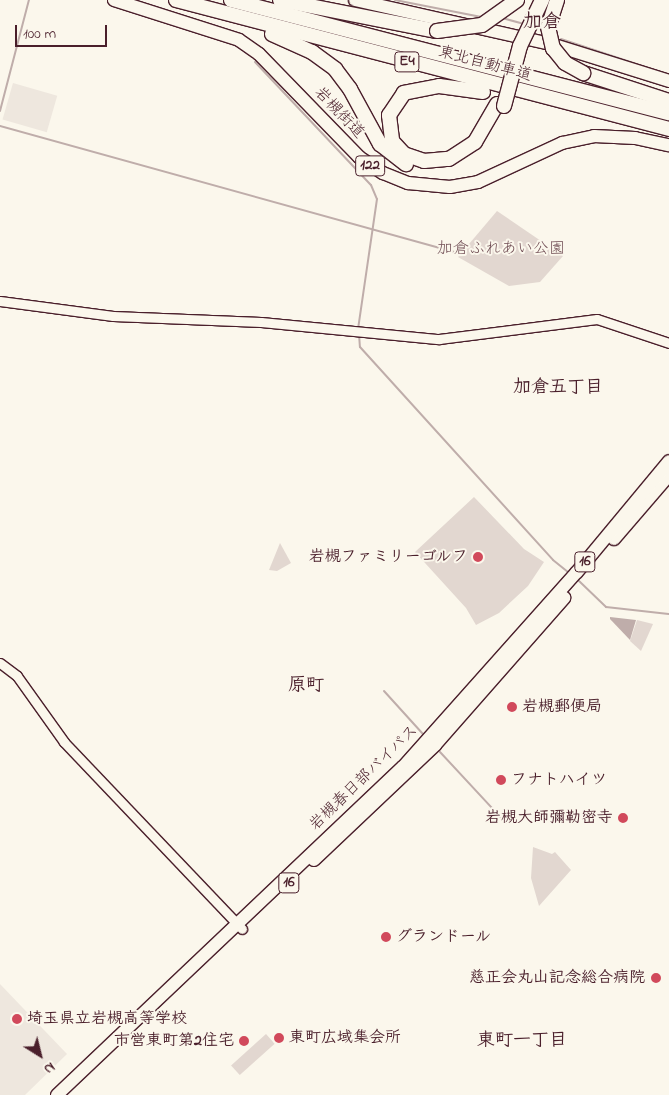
<!DOCTYPE html>
<html>
<head>
<meta charset="utf-8">
<style>
	body { margin:0 }
	#map { position:relative; width:669px; height:1095px; overflow:hidden; background:#fbf7ec; font-family:"Indie Flower","Klee One",sans-serif }
	div>[style] { position:absolute }
	[style*='--x'] { left:calc(var(--x)*1px); top:calc(var(--y)*1px); width:calc(var(--w)*1px); rotate:calc(var(--a)*1deg) }
	.built>* { inset:0; background:#eee7de; transform-origin:0 0 }
	.green>* { inset:0; background:#e2d7d0; transform-origin:0 0 }
	.water>* { inset:0; background:#bfadaa }
	.stream>* { height:2px; margin:-1px; padding:0 1px; transform-origin:1px; border-radius:1px; background:#bfadaa }
	.roads { filter:drop-shadow(1px 0 #4a1f2b) drop-shadow(-1px 0 #4a1f2b) drop-shadow(0 1px #4a1f2b) drop-shadow(0 -1px #4a1f2b) }
	.tertiary>* { height:9px; margin:-4.5px; padding:0 4.5px; transform-origin:4.5px; border-radius:4.5px; background:#fbf7ec }
	.trunk>* { height:12px; margin:-6px; padding:0 6px; transform-origin:6px; border-radius:6px; background:#fbf7ec }
	.motorway>* { height:14px; margin:-7px; padding:0 7px; transform-origin:7px; border-radius:7px; background:#fbf7ec }
	.bridges { filter:drop-shadow(1px 0 #4a1f2b) drop-shadow(-1px 0 #4a1f2b) drop-shadow(0 1px #4a1f2b) drop-shadow(0 -1px #4a1f2b) }
	.motorway-bridge>* { height:14px; margin:-7px; padding:0 7px; transform-origin:7px; border-radius:7px; background:#fbf7ec }
	.dots>* { width:14px; height:14px; translate:-50% -50%; box-sizing:border-box; border:2px solid #fbf7ec; border-radius:50% }
	span { translate:-50% -50%; white-space:nowrap; text-align:center; line-height:1.15; -webkit-text-stroke:4px #fbf7ec; paint-order:stroke }
	.shield-label span { padding:1px 4px; background:#fbf7ec; border:1px solid; border-radius:4px; -webkit-text-stroke-width:0 }
	.shield-label { font-size:15px; color:#4a1f2b; font-weight:700 }
	.street-label { font-size:16px; color:#4a1f2b }
	.park-label { font-size:16px; color:#704d54 }
	.poi-label { font-size:16px; color:#4a1f2b; font-weight:700 }
	.right { translate:-100% -50%; text-align:right }
	.left { translate:0 -50%; text-align:left }
	.neighbourhood-label { font-size:18px; color:#4a1f2b; font-weight:700 }
	.quarter-label { font-size:19px; color:#4a1f2b; font-weight:700 }
	.north { position:absolute; left:15px; top:1030px; width:50px; height:50px; -webkit-text-stroke:4px #fbf7ec; paint-order:stroke; rotate:144deg; font-size:14px; font-weight:700; line-height:20px; text-align:center; color:#4a1f2b }
	.north::after { content:''; display:block; margin:auto; width:18px; height:22px; background:#4a1f2b; clip-path:polygon(50% 0,100% 100%,50% 72%,0 100%) }
	.scale { position:absolute; left:15px; top:25px; width:92px; height:22px; box-sizing:border-box; border:2px solid #4a1f2b; border-top:0; padding-left:6px; font-size:15px; line-height:18px; white-space:nowrap; color:#4a1f2b; -webkit-text-stroke:4px #fbf7ec; paint-order:stroke }
</style>
</head>
<body>
<div id="map">
	<div class="built">
		<div style="left:13px;top:83px;width:46px;height:38px;rotate:16deg"></div>
		<div style="clip-path:polygon(0 984px,67px 1054px,25px 1095px,0 1095px)"></div>
	</div>
	<div class="green">
		<div style="clip-path:polygon(497px 211px,563px 256px,540px 282px,509px 286px,458px 257px)"></div>
		<div style="clip-path:polygon(474px 497px,524px 549px,544px 562px,528px 586px,499px 613px,476px 625px,466px 608px,415px 552px)"></div>
		<div style="clip-path:polygon(280px 543px,291px 563px,277px 571px,269px 570px)"></div>
		<div style="clip-path:polygon(637px 620px,653px 624px,641px 651px,630px 641px)"></div>
		<div style="clip-path:polygon(533px 847px,552px 854px,555px 852px,571px 870px,539px 906px,531px 878px)"></div>
		<div style="left:266px;top:1034px;width:13px;height:47px;rotate:48deg"></div>
	</div>
	<div class="water">
		<div style="clip-path:polygon(610px 617px,636px 620px,630px 640px,610px 619px)"></div>
	</div>
	<div class="stream">
		<div style="--x:395;--y:0;--w:88;--a:11.2"></div>
		<div style="--x:502;--y:18;--w:23;--a:15"></div>
		<div style="--x:561;--y:39;--w:112;--a:18.3"></div>
		<div style="--x:255;--y:62;--w:169;--a:46.7"></div>
		<div style="--x:371;--y:185;--w:15;--a:67"></div>
		<div style="--x:377;--y:199;--w:131;--a:98.3"></div>
		<div style="--x:0;--y:111;--w:115;--a:-75.4"></div>
		<div style="--x:0;--y:126;--w:476;--a:15.5"></div>
		<div style="--x:359;--y:334;--w:13;--a:86"></div>
		<div style="--x:360;--y:347;--w:287;--a:47.8"></div>
		<div style="--x:553;--y:560;--w:22;--a:39"></div>
		<div style="--x:578;--y:580;--w:39;--a:44"></div>
		<div style="--x:606;--y:607;--w:63;--a:6.3"></div>
		<div style="--x:384;--y:691;--w:58;--a:47.8"></div>
		<div style="--x:440;--y:752;--w:97;--a:47.1"></div>
	</div>
	<div class="roads">
		<div class="tertiary">
			<div style="--x:0;--y:301;--w:114;--a:7.6"></div>
			<div style="--x:113;--y:316;--w:148;--a:2.3"></div>
			<div style="--x:261;--y:322;--w:179;--a:5.5"></div>
			<div style="--x:439;--y:339;--w:159;--a:-7.2"></div>
			<div style="--x:597;--y:319;--w:76;--a:18.4"></div>
			<div style="--x:0;--y:663;--w:21;--a:37"></div>
			<div style="--x:17;--y:676;--w:81;--a:54.5"></div>
			<div style="--x:64;--y:742;--w:258;--a:46.4"></div>
		</div>
		<div class="trunk">
			<div style="--x:114;--y:0;--w:131;--a:17.7"></div>
			<div style="--x:239;--y:40;--w:24;--a:35"></div>
			<div style="--x:259;--y:54;--w:144;--a:45.8"></div>
			<div style="--x:359;--y:157;--w:29;--a:34"></div>
			<div style="--x:383;--y:173;--w:27;--a:22"></div>
			<div style="--x:408;--y:183;--w:42;--a:5.4"></div>
			<div style="--x:450;--y:187;--w:28;--a:-10"></div>
			<div style="--x:478;--y:182;--w:93;--a:-24.9"></div>
			<div style="--x:562;--y:143;--w:33;--a:-12"></div>
			<div style="--x:594;--y:136;--w:41;--a:2.8"></div>
			<div style="--x:635;--y:138;--w:35;--a:12"></div>
			<div style="--x:355;--y:0;--w:201;--a:12.7"></div>
			<div style="--x:551;--y:44;--w:124;--a:17.4"></div>
			<div style="--x:614;--y:539;--w:84;--a:-49.3"></div>
			<div style="--x:314;--y:860;--w:167;--a:-43.5"></div>
			<div style="--x:435;--y:745;--w:196;--a:-48.7"></div>
			<div style="--x:57;--y:1095;--w:477;--a:-43.5"></div>
			<div style="--x:403;--y:767;--w:261;--a:-48.3"></div>
			<div style="--x:577;--y:572;--w:144;--a:-50.3"></div>
		</div>
		<div class="motorway">
			<div style="--x:176;--y:0;--w:510;--a:14.66"></div>
			<div style="--x:231;--y:0;--w:452;--a:14.5"></div>
			<div style="--x:280;--y:0;--w:160;--a:11.2"></div>
			<div style="--x:272;--y:34;--w:44;--a:24.2"></div>
			<div style="--x:312;--y:52;--w:29;--a:36"></div>
			<div style="--x:335;--y:69;--w:25;--a:53"></div>
			<div style="--x:350;--y:89;--w:63;--a:61.4"></div>
			<div style="--x:380;--y:144;--w:33;--a:38"></div>
			<div style="--x:583;--y:73;--w:90;--a:18"></div>
			<div style="--x:483;--y:92;--w:44;--a:-172.2"></div>
			<div style="--x:439;--y:86;--w:36;--a:169"></div>
			<div style="--x:404;--y:93;--w:27;--a:124"></div>
			<div style="--x:389;--y:115;--w:26;--a:83"></div>
			<div style="--x:392;--y:141;--w:18;--a:47"></div>
			<div style="--x:404;--y:154;--w:21;--a:19"></div>
			<div style="--x:424;--y:161;--w:25;--a:-5"></div>
			<div style="--x:449;--y:159;--w:31;--a:-33"></div>
			<div style="--x:475;--y:142;--w:44;--a:-59.9"></div>
		</div>
	</div>
	<div class="bridges">
		<div class="motorway-bridge">
			<div style="--x:557;--y:0;--w:28;--a:108"></div>
			<div style="--x:548;--y:27;--w:22;--a:77"></div>
			<div style="--x:553;--y:48;--w:19;--a:51"></div>
			<div style="--x:565;--y:63;--w:21;--a:29"></div>
			<div style="--x:437;--y:31;--w:45;--a:-7.6"></div>
			<div style="--x:482;--y:25;--w:43;--a:-35.5"></div>
			<div style="--x:504;--y:106;--w:62;--a:-75.1"></div>
			<div style="--x:520;--y:46;--w:51;--a:-64.4"></div>
		</div>
	</div>
	<div class="dots">
		<div style="left:478px;top:557px;background:#d1495b"></div>
		<div style="left:512px;top:707px;background:#d1495b"></div>
		<div style="left:501px;top:780px;background:#d1495b"></div>
		<div style="left:623px;top:818px;background:#d1495b"></div>
		<div style="left:386px;top:937px;background:#d1495b"></div>
		<div style="left:656px;top:978px;background:#d1495b"></div>
		<div style="left:17px;top:1019px;background:#d1495b"></div>
		<div style="left:279px;top:1038px;background:#d1495b"></div>
		<div style="left:244px;top:1041px;background:#d1495b"></div>
	</div>
	<div class="shield-label">
		<span style="left:407px;top:62px">E4</span>
		<span style="left:370px;top:166px">122</span>
		<span style="left:585px;top:562px">16</span>
		<span style="left:289px;top:883px">16</span>
	</div>
	<div class="street-label">
		<span style="left:485px;top:64px;rotate:15deg">東北自動車道</span>
		<span style="left:339px;top:113px;rotate:46deg">岩槻街道</span>
		<span style="left:364px;top:778px;rotate:-44deg">岩槻春日部バイパス</span>
	</div>
	<div class="park-label">
		<span style="left:501px;top:249px">加倉ふれあい公園</span>
	</div>
	<div class="poi-label">
		<span class="right" style="left:468px;top:557px">岩槻ファミリーゴルフ</span>
		<span class="left" style="left:522px;top:707px">岩槻郵便局</span>
		<span class="left" style="left:511px;top:780px">フナトハイツ</span>
		<span class="right" style="left:613px;top:818px">岩槻大師彌勒密寺</span>
		<span class="left" style="left:396px;top:937px">グランドール</span>
		<span class="right" style="left:645px;top:978px">慈正会丸山記念総合病院</span>
		<span class="left" style="left:27px;top:1019px">埼玉県立岩槻高等学校</span>
		<span class="left" style="left:289px;top:1038px">東町広域集会所</span>
		<span class="right" style="left:234px;top:1041px">市営東町第2住宅</span>
	</div>
	<div class="neighbourhood-label">
		<span style="left:558px;top:388px">加倉五丁目</span>
		<span style="left:306px;top:686px">原町</span>
		<span style="left:522px;top:1041px">東町一丁目</span>
	</div>
	<div class="quarter-label">
		<span style="left:542px;top:23px">加倉</span>
	</div>
	<div class="north">N</div>
	<div class="scale">100 m</div>
</div>
</body>
</html>
